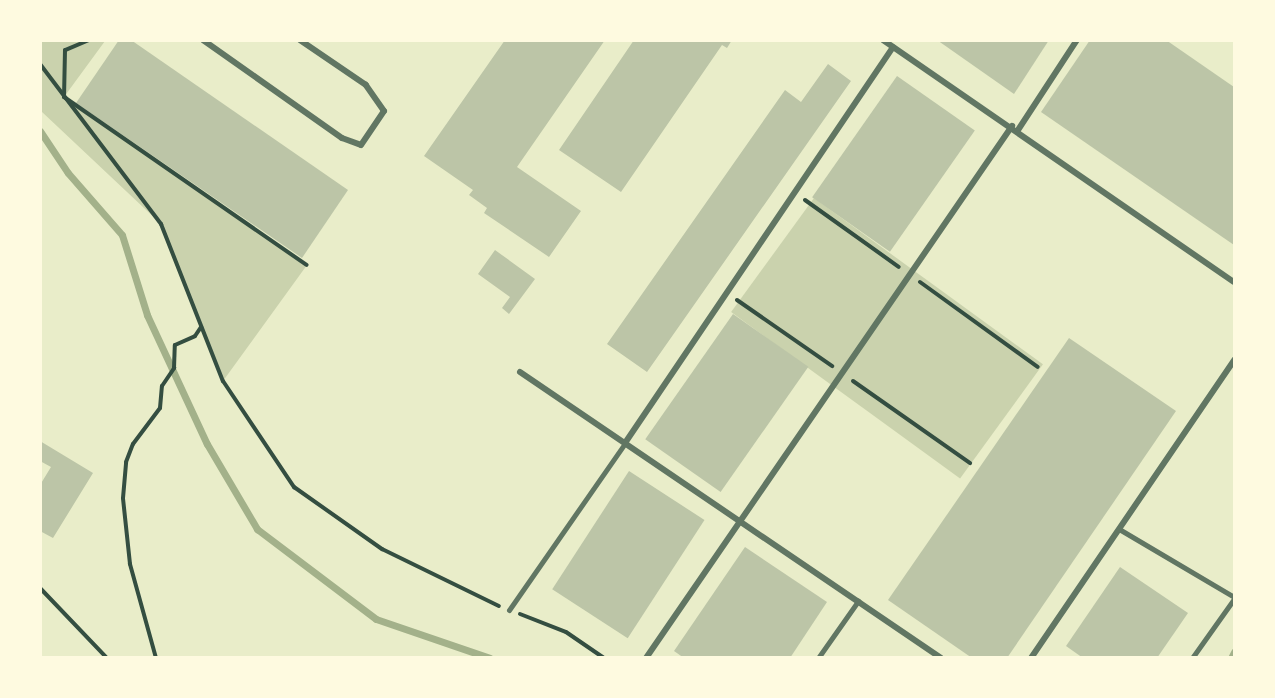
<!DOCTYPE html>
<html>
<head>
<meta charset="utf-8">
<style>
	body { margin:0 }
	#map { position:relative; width:1275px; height:698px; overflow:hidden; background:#e9edc9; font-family:Merriweather,serif }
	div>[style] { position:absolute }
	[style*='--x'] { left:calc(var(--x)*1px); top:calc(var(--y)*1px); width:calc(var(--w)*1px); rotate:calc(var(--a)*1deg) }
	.green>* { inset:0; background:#cad2ad; transform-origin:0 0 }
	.stream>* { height:7px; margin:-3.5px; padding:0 3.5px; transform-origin:3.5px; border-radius:3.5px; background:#a3b18a }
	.building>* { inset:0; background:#bcc5a7; transform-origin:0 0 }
	.path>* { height:4px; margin:-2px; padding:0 2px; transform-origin:2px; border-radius:2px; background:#344e41 }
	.pedestrian>* { height:5px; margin:-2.5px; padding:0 2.5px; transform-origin:2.5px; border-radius:2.5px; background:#617663 }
	.minor>* { height:6px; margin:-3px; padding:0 3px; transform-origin:3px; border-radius:3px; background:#617663 }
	span { translate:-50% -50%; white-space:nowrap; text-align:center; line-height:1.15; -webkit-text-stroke:6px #fefae0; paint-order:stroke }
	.frame { position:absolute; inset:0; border:42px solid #fefae0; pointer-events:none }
</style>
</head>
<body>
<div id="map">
	<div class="green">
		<div style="clip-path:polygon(40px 41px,105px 41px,64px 97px,307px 265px,223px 381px,161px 224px,41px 111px)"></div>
		<div style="left:814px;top:198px;width:283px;height:141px;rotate:36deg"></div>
	</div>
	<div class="stream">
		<div style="--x:40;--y:131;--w:50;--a:56.3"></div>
		<div style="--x:68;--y:173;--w:82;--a:48.9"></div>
		<div style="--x:122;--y:235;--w:84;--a:72.6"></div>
		<div style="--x:147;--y:315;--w:142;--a:65.1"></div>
		<div style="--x:207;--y:444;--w:99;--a:59.5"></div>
		<div style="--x:257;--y:529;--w:149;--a:37.1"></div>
		<div style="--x:376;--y:619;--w:120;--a:18.9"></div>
		<div style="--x:1231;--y:658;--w:7;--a:-63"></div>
	</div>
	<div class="building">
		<div style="clip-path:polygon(119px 40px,131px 40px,348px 190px,302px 258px,76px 103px)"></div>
		<div style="clip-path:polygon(505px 40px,605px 40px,517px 167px,581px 211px,549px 257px,484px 213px,487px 208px,469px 195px,473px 190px,424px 156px)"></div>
		<div style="clip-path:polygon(634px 40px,732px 40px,727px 48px,722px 45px,621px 192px,559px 150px)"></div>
		<div style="clip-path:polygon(937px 40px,1049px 40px,1014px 94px)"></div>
		<div style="clip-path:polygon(1090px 40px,1166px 40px,1234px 87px,1234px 245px,1041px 112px)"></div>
		<div style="clip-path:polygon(828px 64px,851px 81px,647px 372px,607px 344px,785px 90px,801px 102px)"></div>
		<div style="left:897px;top:76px;width:95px;height:148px;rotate:35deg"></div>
		<div style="clip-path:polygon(495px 250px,535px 279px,509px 314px,502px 308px,510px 297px,478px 274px)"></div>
		<div style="left:733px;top:314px;width:92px;height:153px;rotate:35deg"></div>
		<div style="clip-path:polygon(1069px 338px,1176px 411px,1007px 658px,972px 658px,888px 600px)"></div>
		<div style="clip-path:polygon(40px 441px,93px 473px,53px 538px,40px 531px,40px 485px,51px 467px,40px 461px)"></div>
		<div style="left:629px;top:471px;width:90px;height:141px;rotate:33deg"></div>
		<div style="clip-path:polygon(745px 547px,827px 602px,790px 658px,684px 658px,674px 651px)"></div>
		<div style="clip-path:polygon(1120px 567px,1188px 613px,1157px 658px,1083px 658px,1066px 646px)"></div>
	</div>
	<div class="path">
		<div style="--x:89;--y:40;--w:26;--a:157"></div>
		<div style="--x:65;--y:50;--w:47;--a:91.2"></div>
		<div style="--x:64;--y:97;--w:295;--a:34.7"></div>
		<div style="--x:40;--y:64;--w:201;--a:52.9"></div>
		<div style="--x:161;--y:224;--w:169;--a:68.5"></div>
		<div style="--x:223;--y:381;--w:128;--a:56.2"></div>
		<div style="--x:294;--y:487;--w:108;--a:35.2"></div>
		<div style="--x:382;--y:549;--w:130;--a:26"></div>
		<div style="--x:805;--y:200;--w:115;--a:35.5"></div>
		<div style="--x:920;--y:282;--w:145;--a:35.8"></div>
		<div style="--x:737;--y:300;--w:116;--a:34.8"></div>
		<div style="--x:853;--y:381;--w:143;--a:35"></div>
		<div style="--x:40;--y:588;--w:97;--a:46.3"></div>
		<div style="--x:520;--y:614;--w:49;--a:21.4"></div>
		<div style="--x:566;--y:632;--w:46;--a:34.4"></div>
		<div style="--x:156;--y:658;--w:98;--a:-105.5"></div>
		<div style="--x:130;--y:564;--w:66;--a:-96.1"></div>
		<div style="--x:123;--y:498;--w:36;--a:-85"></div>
		<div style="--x:126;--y:462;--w:19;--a:-69"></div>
		<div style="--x:133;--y:444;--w:45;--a:-53.1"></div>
		<div style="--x:160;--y:408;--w:22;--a:-85"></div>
		<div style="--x:162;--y:386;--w:22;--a:-56"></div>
		<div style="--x:174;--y:368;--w:23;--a:-88"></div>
		<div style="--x:175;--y:345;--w:22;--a:-24"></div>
		<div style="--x:195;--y:336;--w:11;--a:-56"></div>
	</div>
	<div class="pedestrian">
		<div style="--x:1119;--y:529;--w:134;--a:30.6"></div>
		<div style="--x:509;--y:610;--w:203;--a:-55.2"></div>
		<div style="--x:818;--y:658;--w:70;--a:-54.9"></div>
		<div style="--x:1192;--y:658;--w:72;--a:-54.6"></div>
	</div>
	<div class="minor">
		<div style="--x:203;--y:40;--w:170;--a:35.2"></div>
		<div style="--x:342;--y:138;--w:20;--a:20"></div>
		<div style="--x:361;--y:145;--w:41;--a:-55.9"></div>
		<div style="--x:384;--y:111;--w:32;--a:-125"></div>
		<div style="--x:366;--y:85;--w:80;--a:-145.7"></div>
		<div style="--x:883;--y:40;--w:426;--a:34.6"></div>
		<div style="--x:1018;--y:130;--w:108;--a:-56.8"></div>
		<div style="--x:520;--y:372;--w:509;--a:34.19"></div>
		<div style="--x:625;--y:443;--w:478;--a:-55.9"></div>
		<div style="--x:646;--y:658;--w:646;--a:-55.47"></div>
		<div style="--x:1031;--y:658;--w:361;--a:-55.7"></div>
	</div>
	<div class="frame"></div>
</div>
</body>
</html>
